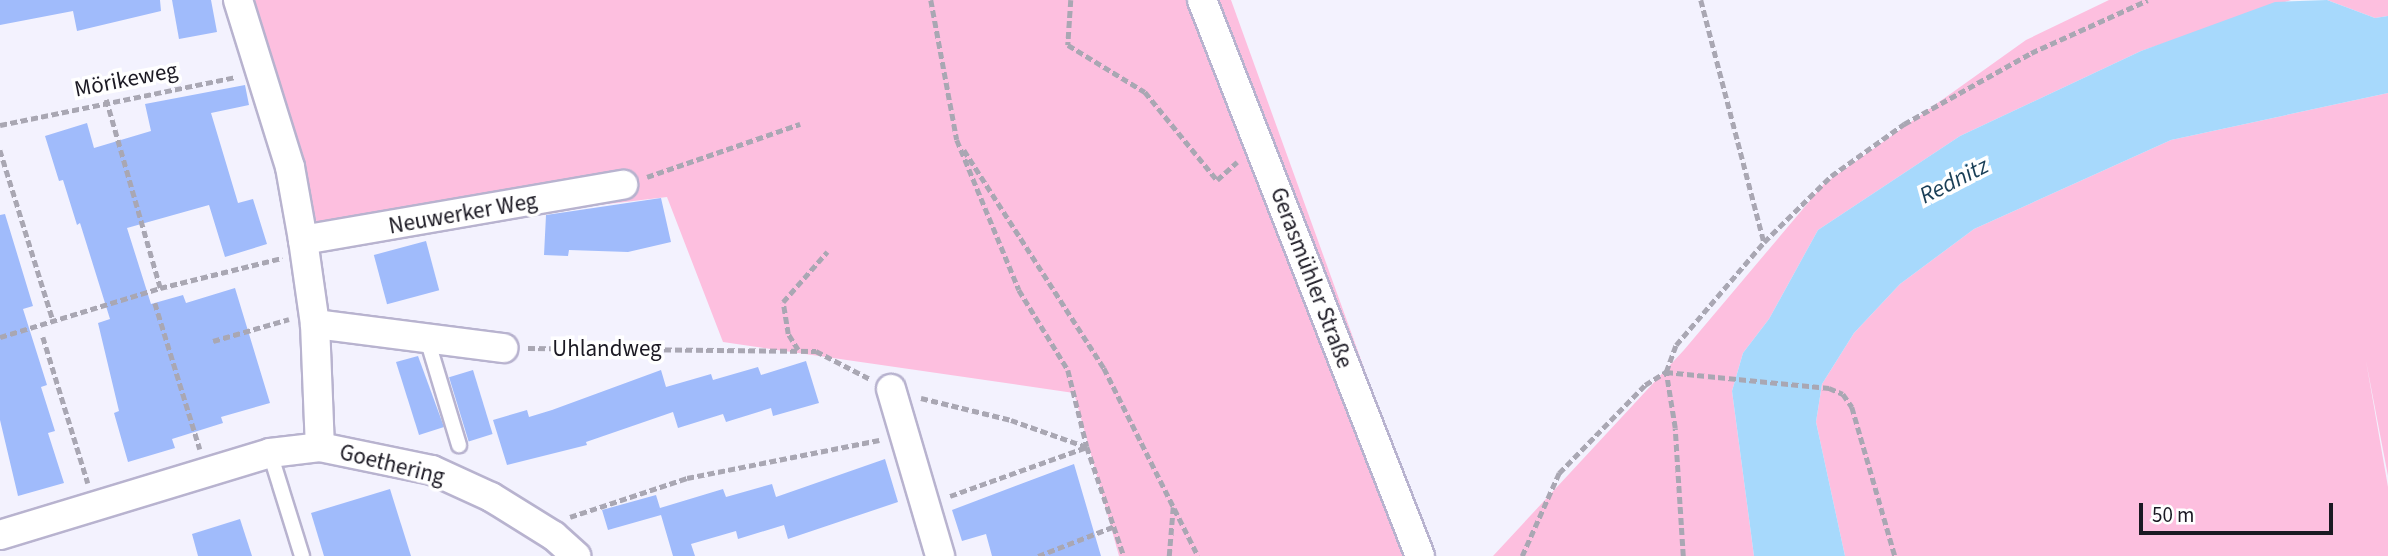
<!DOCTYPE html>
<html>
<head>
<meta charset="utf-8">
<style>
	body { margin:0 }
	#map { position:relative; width:2388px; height:556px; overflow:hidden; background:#f3f2fe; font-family:"Source Sans 3",sans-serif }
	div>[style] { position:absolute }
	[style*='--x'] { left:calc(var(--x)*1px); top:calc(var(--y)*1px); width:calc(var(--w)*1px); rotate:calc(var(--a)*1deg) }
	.green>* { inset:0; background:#fdbfdf }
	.water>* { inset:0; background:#a7d9fc }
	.building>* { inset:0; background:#a0bbfb; transform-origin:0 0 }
	.path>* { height:4.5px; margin-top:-2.25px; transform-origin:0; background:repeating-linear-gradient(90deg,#a9a7b3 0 7px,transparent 0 10.5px) }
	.roads { filter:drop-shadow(2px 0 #b8b3cf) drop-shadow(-2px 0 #b8b3cf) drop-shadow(0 2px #b8b3cf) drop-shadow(0 -2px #b8b3cf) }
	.lane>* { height:14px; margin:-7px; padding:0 7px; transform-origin:7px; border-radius:7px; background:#fff }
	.street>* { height:28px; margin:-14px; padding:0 14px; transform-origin:14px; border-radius:14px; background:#fff }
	span { translate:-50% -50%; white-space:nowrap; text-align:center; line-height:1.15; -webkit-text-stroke:7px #fff; paint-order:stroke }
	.street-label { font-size:23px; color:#1b1923 }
	.water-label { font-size:24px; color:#193e56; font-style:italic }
	.scale { position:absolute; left:2139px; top:503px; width:194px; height:32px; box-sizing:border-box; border:4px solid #1b1923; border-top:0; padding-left:9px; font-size:21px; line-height:24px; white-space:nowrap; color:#1b1923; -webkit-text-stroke:5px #fff; paint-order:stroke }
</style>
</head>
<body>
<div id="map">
	<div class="green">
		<div style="clip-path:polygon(255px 0,1231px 0,1432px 556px,1119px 556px,1074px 393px,723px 342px,667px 197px,321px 238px)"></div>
		<div style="clip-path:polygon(2109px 0,2291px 0,2141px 51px,1960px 136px,1818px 230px,1769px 319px,1743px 353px,1732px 391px,1754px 556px,1493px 556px,1684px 350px,1824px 184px,2026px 40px)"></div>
		<div style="clip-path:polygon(2327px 0,2388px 0,2388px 16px,2375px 18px)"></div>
		<div style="clip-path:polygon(2388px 93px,2388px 476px,2366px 361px,2388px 487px,2388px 556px,1845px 556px,1816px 422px,1822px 384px,1854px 333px,1900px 284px,1974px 229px,2171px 140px)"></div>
	</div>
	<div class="water">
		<div style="clip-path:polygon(2327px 0,2375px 18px,2388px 16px,2388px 93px,2171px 140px,1974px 229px,1900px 284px,1854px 333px,1822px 384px,1816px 422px,1845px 556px,1754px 556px,1732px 391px,1743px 353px,1769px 319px,1818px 230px,1960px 136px,2141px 51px,2275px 2px)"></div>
	</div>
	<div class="building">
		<div style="clip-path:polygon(0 0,160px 0,161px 11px,77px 31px,73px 11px,0 25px)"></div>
		<div style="clip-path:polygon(172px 0,211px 0,217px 32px,179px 39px)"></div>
		<div style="clip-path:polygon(245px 85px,249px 105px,211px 113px,238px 203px,253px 199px,267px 244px,225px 257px,209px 205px,127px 228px,151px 304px,183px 295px,186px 303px,235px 288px,270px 403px,221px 417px,223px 423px,172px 439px,175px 448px,128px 462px,114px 413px,119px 411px,98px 323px,110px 319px,80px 223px,77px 225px,63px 180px,59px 181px,45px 136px,87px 123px,94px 148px,151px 131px,145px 104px)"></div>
		<div style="clip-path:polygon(661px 198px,671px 242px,628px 252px,569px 250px,568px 256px,544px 255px,546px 215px)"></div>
		<div style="clip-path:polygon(5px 214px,33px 306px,23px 309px,47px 385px,41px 387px,55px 431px,48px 433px,64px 483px,18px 496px,0 420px,0 215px)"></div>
		<div style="left:426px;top:241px;width:51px;height:54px;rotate:75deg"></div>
		<div style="clip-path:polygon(418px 356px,444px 427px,419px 435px,396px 362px)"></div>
		<div style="clip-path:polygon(806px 361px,819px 403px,773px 416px,771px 408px,726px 422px,723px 414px,678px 428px,673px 412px,586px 442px,587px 445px,507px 465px,493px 420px,527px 410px,529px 417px,552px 410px,661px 370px,666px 387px,711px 374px,713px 380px,758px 367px,761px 375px)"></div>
		<div style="left:473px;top:370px;width:67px;height:25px;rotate:73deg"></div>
		<div style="clip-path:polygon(885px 459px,898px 502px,788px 539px,784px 525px,738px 539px,736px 531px,691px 544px,695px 556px,673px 556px,661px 515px,608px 530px,602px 510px,656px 495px,660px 508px,723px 489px,726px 497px,772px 484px,776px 497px)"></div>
		<div style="clip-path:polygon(1074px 464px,1101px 556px,992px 556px,986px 534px,962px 541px,952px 510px)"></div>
		<div style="clip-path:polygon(390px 489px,411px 556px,324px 556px,311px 513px)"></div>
		<div style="clip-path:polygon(240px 519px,252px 556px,198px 556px,192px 534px)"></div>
	</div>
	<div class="path">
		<div style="--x:931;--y:0;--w:142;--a:79.5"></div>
		<div style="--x:957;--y:140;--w:162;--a:67.5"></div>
		<div style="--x:1019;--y:290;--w:94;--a:58.5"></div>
		<div style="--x:1068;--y:370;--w:79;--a:76.1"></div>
		<div style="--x:1087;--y:447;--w:115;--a:71.3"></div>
		<div style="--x:1071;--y:0;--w:45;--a:93.8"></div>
		<div style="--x:1068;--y:45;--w:90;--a:31.4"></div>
		<div style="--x:1145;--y:92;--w:114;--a:50.7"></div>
		<div style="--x:1217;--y:180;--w:27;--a:-42"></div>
		<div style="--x:1701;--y:0;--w:249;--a:75.4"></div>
		<div style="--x:0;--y:125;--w:240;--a:-11.5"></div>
		<div style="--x:0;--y:150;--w:178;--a:72.7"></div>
		<div style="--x:964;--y:150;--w:259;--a:57.3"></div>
		<div style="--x:1104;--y:368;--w:210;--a:63.4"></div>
		<div style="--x:647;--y:177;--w:162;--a:-19.1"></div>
		<div style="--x:160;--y:288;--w:126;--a:-13.8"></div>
		<div style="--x:155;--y:303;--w:153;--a:72.9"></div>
		<div style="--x:0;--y:337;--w:167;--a:-17"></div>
		<div style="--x:160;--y:288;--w:196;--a:-106"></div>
		<div style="--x:43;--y:337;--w:153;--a:72.9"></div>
		<div style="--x:213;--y:341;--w:79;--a:-16.1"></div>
		<div style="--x:528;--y:348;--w:288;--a:0.6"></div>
		<div style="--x:816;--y:351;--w:61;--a:27.4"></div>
		<div style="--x:798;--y:350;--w:19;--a:-122"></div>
		<div style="--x:788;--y:334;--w:32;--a:-99"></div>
		<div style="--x:783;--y:302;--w:67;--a:-48.7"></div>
		<div style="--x:921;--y:398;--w:93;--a:13.7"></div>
		<div style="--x:1011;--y:420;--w:81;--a:19.6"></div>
		<div style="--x:950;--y:496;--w:145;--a:-19.7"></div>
		<div style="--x:570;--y:517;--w:123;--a:-18.4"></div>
		<div style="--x:687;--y:478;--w:196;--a:-11.2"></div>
		<div style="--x:1038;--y:556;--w:83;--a:-21.3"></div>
		<div style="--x:1169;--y:556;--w:49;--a:-85.3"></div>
		<div style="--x:1522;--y:556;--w:91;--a:-66"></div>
		<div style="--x:1559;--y:473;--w:123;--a:-45.7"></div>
		<div style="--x:1645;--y:385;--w:25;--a:-32"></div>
		<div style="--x:1666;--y:372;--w:164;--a:5.6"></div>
		<div style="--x:1829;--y:388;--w:15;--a:23"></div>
		<div style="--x:1843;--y:394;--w:16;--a:55"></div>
		<div style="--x:1852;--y:407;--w:155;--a:73.9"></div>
		<div style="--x:1683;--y:556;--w:128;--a:-93.6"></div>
		<div style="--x:1675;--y:428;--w:57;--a:-99.1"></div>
		<div style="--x:1666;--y:372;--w:29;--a:-70"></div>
		<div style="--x:1676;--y:345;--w:135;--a:-49.5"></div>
		<div style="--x:1764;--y:242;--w:94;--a:-44.6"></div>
		<div style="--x:1831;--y:176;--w:90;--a:-35.5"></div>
		<div style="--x:1904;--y:124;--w:145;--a:-29.2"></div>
		<div style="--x:2031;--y:53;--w:128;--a:-24.4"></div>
	</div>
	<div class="roads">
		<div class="lane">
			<div style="--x:427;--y:339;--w:111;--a:73.2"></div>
			<div style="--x:270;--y:453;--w:108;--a:72.7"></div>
		</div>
		<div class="street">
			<div style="--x:238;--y:0;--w:175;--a:72.7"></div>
			<div style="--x:290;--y:167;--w:74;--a:79.9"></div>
			<div style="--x:303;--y:240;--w:85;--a:81.9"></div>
			<div style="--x:315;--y:324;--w:123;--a:87.7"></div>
			<div style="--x:1202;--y:0;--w:597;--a:68.59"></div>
			<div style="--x:303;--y:240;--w:325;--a:-9.8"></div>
			<div style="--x:315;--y:324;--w:190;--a:7.3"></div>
			<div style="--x:891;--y:389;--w:174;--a:73.6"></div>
			<div style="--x:0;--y:535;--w:282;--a:-16.9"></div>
			<div style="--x:270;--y:453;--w:50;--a:-6.8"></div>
			<div style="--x:320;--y:447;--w:114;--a:11.6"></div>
			<div style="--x:432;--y:470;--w:65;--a:24.6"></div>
			<div style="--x:491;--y:497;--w:74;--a:31.8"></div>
			<div style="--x:554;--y:536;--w:30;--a:42"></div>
		</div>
	</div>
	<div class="street-label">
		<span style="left:126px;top:80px;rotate:-11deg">Mörikeweg</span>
		<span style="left:463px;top:214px;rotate:-10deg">Neuwerker Weg</span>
		<span style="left:1311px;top:278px;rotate:69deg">Gerasmühler Straße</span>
		<span style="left:607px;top:349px">Uhlandweg</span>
		<span style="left:392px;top:465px;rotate:14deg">Goethering</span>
	</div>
	<div class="water-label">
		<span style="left:1954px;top:181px;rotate:-27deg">Rednitz</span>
	</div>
	<div class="scale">50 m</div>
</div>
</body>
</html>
